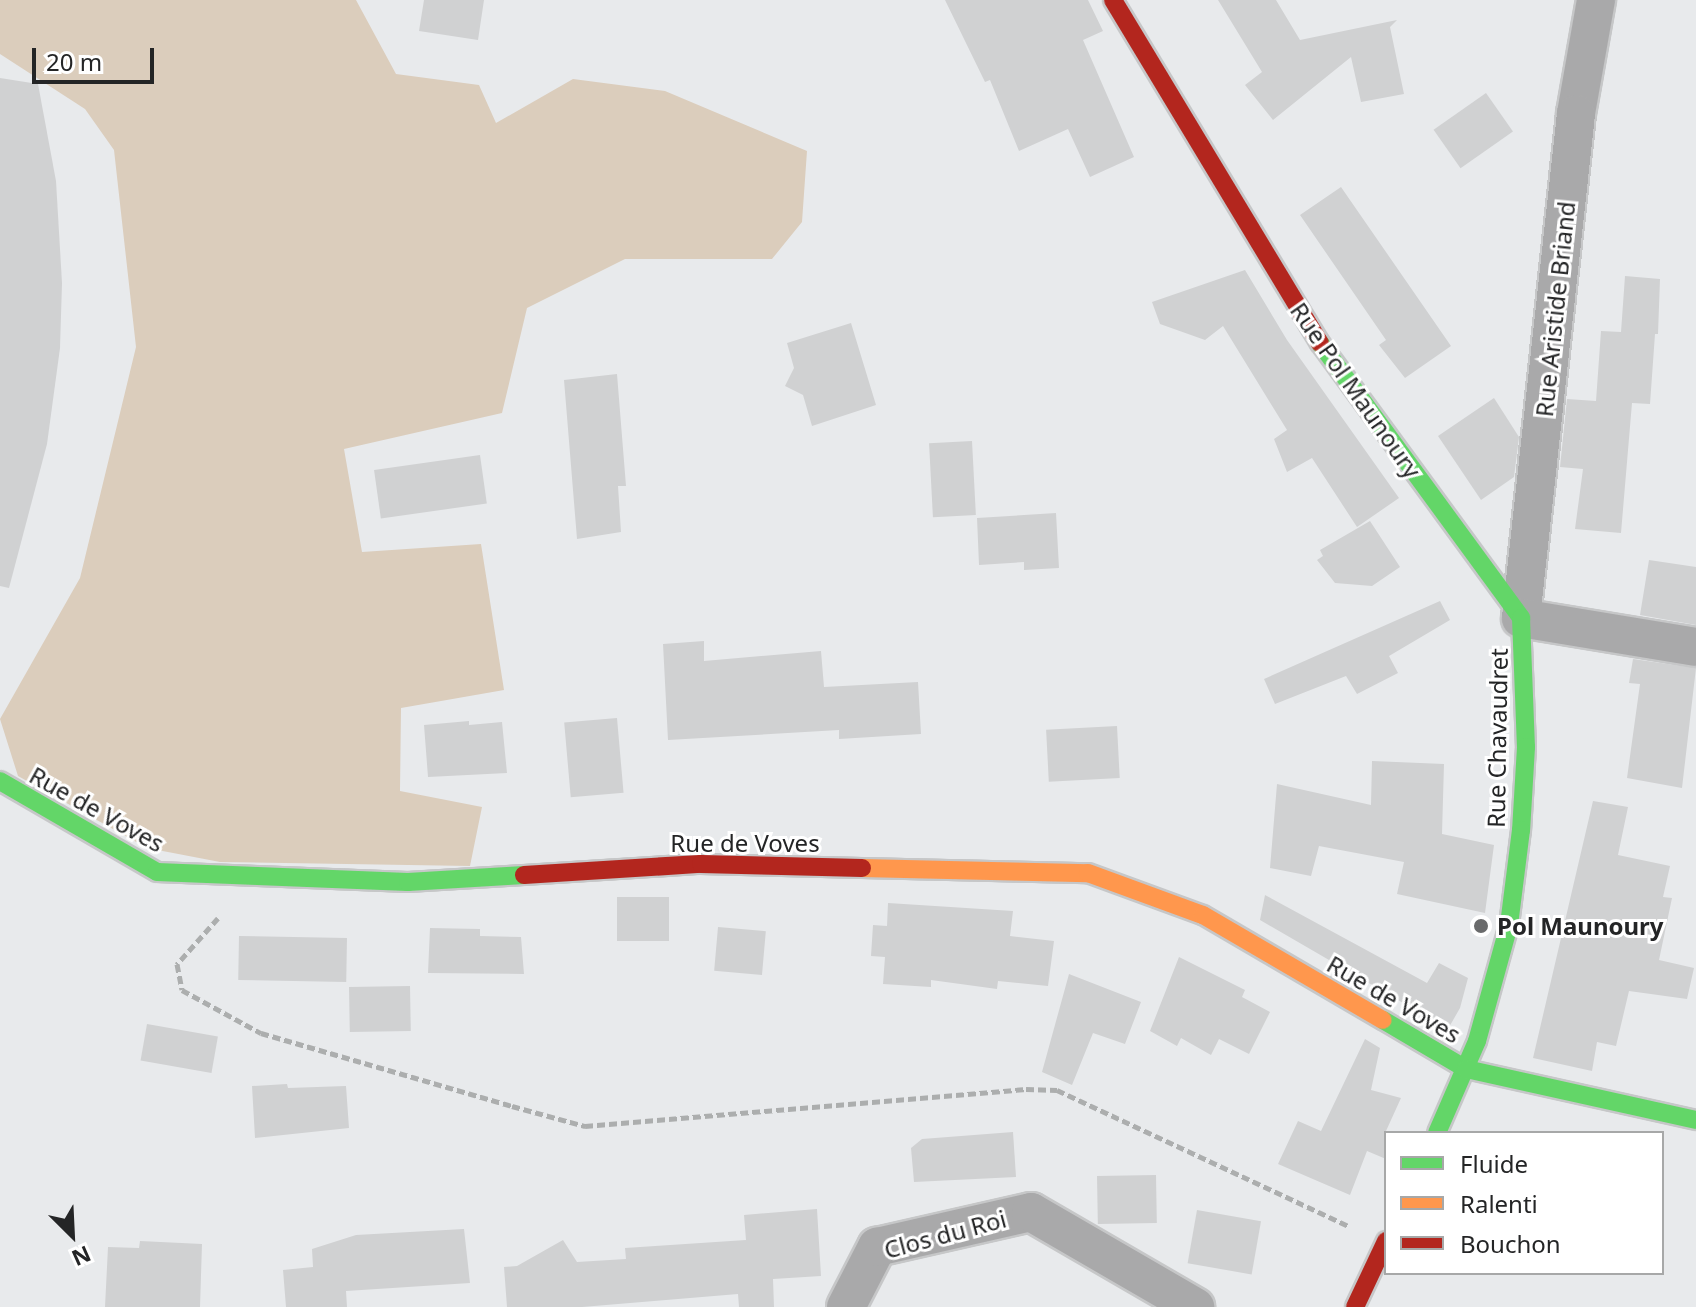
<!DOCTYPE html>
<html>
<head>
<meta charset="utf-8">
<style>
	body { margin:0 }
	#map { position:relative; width:1696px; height:1307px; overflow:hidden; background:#e8eaec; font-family:"Noto Sans",sans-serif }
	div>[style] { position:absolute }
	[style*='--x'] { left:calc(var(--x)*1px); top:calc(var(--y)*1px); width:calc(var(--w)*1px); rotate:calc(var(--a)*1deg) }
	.green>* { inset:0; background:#dbcdbc }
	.building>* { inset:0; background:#d0d1d2; transform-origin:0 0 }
	.path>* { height:5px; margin-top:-2.5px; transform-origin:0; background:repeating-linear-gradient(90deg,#acaeae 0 8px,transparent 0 12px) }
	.roads { filter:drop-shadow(2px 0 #c6c7c8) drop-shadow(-2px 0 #c6c7c8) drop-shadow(0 2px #c6c7c8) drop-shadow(0 -2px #c6c7c8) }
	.street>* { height:38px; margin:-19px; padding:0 19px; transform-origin:19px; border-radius:19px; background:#a9a9aa }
	.fast>* { height:18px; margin:-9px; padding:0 9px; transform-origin:9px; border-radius:9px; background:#63d668 }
	.slow>* { height:18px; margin:-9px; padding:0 9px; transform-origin:9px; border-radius:9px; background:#ff974d }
	.jam>* { height:18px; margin:-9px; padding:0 9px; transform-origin:9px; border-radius:9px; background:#b3261e }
	.dots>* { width:22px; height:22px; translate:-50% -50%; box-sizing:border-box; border:4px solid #fff; border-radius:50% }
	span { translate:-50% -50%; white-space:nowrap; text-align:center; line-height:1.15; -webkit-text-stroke:6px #fff; paint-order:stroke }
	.street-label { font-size:24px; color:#242526 }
	.poi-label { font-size:24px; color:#242526; font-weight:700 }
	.left { translate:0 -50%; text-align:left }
	.legend { position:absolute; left:1384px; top:1131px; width:280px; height:144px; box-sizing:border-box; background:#fff; border:2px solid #a7a8a8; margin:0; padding:10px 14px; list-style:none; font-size:24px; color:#242526 }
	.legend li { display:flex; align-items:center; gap:16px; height:40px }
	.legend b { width:40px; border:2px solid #a7a8a8 }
	.north { position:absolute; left:32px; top:1195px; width:80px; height:80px; -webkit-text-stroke:6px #fff; paint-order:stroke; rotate:156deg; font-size:22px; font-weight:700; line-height:32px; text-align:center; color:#242526 }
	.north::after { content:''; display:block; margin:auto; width:28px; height:36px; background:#242526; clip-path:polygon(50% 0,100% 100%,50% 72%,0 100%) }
	.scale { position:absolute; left:32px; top:48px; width:122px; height:36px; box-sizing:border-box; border:4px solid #242526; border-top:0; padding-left:10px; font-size:24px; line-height:28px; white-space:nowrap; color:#242526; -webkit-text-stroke:6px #fff; paint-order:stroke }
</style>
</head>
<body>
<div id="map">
	<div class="green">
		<div style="clip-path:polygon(0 0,356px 0,396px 74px,479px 85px,496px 123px,573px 79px,665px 91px,807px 151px,802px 222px,772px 259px,625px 259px,527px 308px,502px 413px,344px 449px,362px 552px,481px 544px,504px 690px,401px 708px,400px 791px,482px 807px,470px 866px,220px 862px,147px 848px,18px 776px,0 719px,80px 578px,136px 347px,114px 150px,85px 109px,0 54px)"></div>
	</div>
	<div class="building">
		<div style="clip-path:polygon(424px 0,484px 0,478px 40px,419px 31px)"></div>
		<div style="clip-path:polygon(945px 0,1088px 0,1103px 31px,1083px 40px,1134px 157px,1090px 177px,1068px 129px,1019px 151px,990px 80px,985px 82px)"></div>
		<div style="clip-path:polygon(1218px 0,1276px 0,1300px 40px,1397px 20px,1390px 27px,1404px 94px,1361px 102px,1351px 57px,1273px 120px,1245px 85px,1262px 72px)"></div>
		<div style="clip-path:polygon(0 78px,38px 84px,56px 181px,62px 283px,60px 348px,47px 444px,9px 588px,0 586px)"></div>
		<div style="left:1486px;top:93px;width:47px;height:64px;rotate:55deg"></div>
		<div style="clip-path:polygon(1341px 187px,1451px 346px,1405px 378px,1379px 345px,1386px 340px,1300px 215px)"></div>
		<div style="clip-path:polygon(1245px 270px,1287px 340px,1399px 498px,1357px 527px,1312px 458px,1287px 472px,1274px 439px,1287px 430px,1223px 326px,1205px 340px,1160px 324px,1152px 302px)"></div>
		<div style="clip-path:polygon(1625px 276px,1660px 279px,1658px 334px,1655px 334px,1650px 404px,1632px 403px,1621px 533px,1575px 529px,1583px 469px,1560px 467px,1567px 399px,1596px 401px,1601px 331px,1621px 332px)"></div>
		<div style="clip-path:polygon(851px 323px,876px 405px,812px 426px,803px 395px,785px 386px,794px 368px,787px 343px)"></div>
		<div style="clip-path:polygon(617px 374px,626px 486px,618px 486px,621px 532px,577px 539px,564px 380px)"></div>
		<div style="clip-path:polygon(1494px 398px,1519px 437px,1514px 477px,1481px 500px,1438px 436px)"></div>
		<div style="left:972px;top:441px;width:74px;height:43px;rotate:87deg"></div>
		<div style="left:480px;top:455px;width:49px;height:107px;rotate:82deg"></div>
		<div style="clip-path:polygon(1056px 513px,1059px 568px,1024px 570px,1024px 562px,979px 565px,977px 518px)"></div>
		<div style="clip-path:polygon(1370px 521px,1400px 567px,1372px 586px,1335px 583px,1317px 560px,1323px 556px,1320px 550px)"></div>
		<div style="clip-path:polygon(1649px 560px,1696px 567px,1696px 625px,1640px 615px)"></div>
		<div style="clip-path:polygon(1440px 601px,1450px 620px,1389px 656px,1398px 673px,1357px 694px,1346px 676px,1275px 704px,1264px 679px)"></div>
		<div style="clip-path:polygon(704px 641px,704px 661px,821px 651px,824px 687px,918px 682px,921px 734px,839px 739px,839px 730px,668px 740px,663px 644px)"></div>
		<div style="clip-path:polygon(1633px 659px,1696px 668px,1682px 788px,1627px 778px,1640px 684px,1629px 683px)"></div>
		<div style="left:617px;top:718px;width:75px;height:53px;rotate:85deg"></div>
		<div style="clip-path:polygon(469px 721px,469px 725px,502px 722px,507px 773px,428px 777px,424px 725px)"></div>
		<div style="left:1117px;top:726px;width:52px;height:71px;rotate:87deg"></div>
		<div style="clip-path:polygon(1372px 761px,1444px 764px,1442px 834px,1494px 845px,1485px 913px,1397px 894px,1404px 862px,1319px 846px,1311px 876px,1270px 868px,1277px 784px,1371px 805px)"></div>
		<div style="clip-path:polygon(1593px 801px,1628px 807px,1618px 855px,1670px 866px,1663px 897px,1672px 898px,1659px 960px,1694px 968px,1687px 999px,1629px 991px,1616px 1046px,1597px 1042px,1592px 1071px,1533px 1058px)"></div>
		<div style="clip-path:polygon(1265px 895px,1427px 983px,1439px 963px,1468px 978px,1460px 1008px,1448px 1029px,1260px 920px)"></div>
		<div style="left:617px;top:897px;width:52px;height:44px"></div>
		<div style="clip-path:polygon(888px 903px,1013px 911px,1010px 936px,1054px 941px,1048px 986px,998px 981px,997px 989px,931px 980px,931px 987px,883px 984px,885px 957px,871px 956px,873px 925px,887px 926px)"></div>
		<div style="left:718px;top:927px;width:48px;height:44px;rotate:5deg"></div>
		<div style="clip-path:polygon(430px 928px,480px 929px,480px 936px,521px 937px,524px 974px,428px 973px)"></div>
		<div style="left:239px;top:936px;width:108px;height:44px;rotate:1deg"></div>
		<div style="clip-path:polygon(1179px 957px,1245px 990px,1242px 997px,1270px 1012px,1249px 1054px,1219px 1039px,1211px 1055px,1181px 1038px,1177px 1046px,1150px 1031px)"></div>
		<div style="clip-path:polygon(1069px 974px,1141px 1002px,1125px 1044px,1093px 1033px,1072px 1085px,1042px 1072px)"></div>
		<div style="left:410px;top:986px;width:45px;height:61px;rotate:89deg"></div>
		<div style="left:147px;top:1024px;width:72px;height:37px;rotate:10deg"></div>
		<div style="clip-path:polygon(1365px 1039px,1380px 1048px,1371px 1090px,1401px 1098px,1386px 1131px,1386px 1159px,1367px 1151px,1350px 1195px,1278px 1164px,1298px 1121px,1321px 1131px)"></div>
		<div style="clip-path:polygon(287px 1084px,288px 1088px,346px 1086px,349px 1128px,255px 1138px,252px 1086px)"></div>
		<div style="clip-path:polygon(1013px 1132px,1016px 1177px,914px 1182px,911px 1148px,922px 1139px)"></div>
		<div style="left:1156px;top:1175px;width:48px;height:59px;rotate:89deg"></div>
		<div style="clip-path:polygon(817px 1209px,821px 1276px,773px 1279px,774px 1307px,739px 1307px,738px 1294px,582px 1307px,507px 1307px,504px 1267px,517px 1266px,563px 1240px,577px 1262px,626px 1259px,625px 1248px,746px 1240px,744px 1215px)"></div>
		<div style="left:1197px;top:1210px;width:65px;height:54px;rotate:10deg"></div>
		<div style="clip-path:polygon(464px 1229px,470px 1283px,346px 1291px,347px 1307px,286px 1307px,283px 1270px,313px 1267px,312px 1249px,356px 1235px)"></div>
		<div style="clip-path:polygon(140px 1241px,202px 1244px,200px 1307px,105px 1307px,108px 1247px,139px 1248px)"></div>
	</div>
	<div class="path">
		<div style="--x:218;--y:918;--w:62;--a:131.7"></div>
		<div style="--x:177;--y:964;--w:26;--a:79"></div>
		<div style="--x:182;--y:990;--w:90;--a:28.6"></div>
		<div style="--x:261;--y:1033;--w:261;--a:16.2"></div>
		<div style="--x:512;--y:1106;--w:76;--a:15.3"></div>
		<div style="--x:585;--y:1126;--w:443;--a:-4.8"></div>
		<div style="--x:1026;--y:1089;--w:31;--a:2"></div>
		<div style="--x:1057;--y:1090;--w:321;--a:25"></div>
	</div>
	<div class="roads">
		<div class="street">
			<div style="--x:1596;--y:0;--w:116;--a:100"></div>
			<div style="--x:1576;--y:114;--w:507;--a:96.23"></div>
			<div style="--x:1521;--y:618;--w:177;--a:9.4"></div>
			<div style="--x:846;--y:1307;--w:68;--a:-62.7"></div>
			<div style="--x:877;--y:1247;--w:158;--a:-12.8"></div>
			<div style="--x:1031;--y:1212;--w:190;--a:30.1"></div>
		</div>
		<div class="fast">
			<div style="--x:1320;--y:343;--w:341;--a:53.8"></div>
			<div style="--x:1521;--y:618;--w:129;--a:87.8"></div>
			<div style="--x:1526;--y:747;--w:83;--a:93.4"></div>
			<div style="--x:1521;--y:830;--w:96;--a:97.2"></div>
			<div style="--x:1509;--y:925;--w:120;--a:105.4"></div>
			<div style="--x:1477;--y:1041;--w:100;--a:113.5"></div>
			<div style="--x:0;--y:781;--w:181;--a:30.1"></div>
			<div style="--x:157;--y:872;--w:251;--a:2.3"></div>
			<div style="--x:408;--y:882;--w:116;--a:-3.5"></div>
			<div style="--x:1383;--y:1020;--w:96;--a:30.6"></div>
			<div style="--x:1466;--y:1069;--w:236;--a:12.5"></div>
		</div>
		<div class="slow">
			<div style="--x:862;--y:868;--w:226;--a:1.3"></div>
			<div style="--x:1088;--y:873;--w:122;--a:20.1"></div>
			<div style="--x:1203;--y:915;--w:208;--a:30.3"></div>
		</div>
		<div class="jam">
			<div style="--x:1113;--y:0;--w:401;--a:58.9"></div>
			<div style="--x:524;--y:875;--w:177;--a:-3.6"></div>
			<div style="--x:701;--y:864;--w:161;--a:1.4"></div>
			<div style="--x:1355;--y:1307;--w:73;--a:-64.8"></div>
		</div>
	</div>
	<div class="dots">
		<div style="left:1481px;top:926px;background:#696a6b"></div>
	</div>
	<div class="street-label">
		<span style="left:1555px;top:309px;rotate:-84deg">Rue Aristide Briand</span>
		<span style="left:1356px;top:390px;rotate:55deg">Rue Pol Maunoury</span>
		<span style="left:1497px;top:738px;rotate:-89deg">Rue Chavaudret</span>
		<span style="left:97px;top:809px;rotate:29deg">Rue de Voves</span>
		<span style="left:745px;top:843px">Rue de Voves</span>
		<span style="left:1394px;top:999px;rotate:30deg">Rue de Voves</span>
		<span style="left:945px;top:1234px;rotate:-15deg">Clos du Roi</span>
	</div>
	<div class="poi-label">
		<span class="left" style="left:1497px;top:926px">Pol Maunoury</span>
	</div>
	<ul class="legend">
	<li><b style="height:10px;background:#63d668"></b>Fluide</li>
	<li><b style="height:10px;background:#ff974d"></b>Ralenti</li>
	<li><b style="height:10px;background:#b3261e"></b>Bouchon</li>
	</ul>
	<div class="north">N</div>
	<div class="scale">20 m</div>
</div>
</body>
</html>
